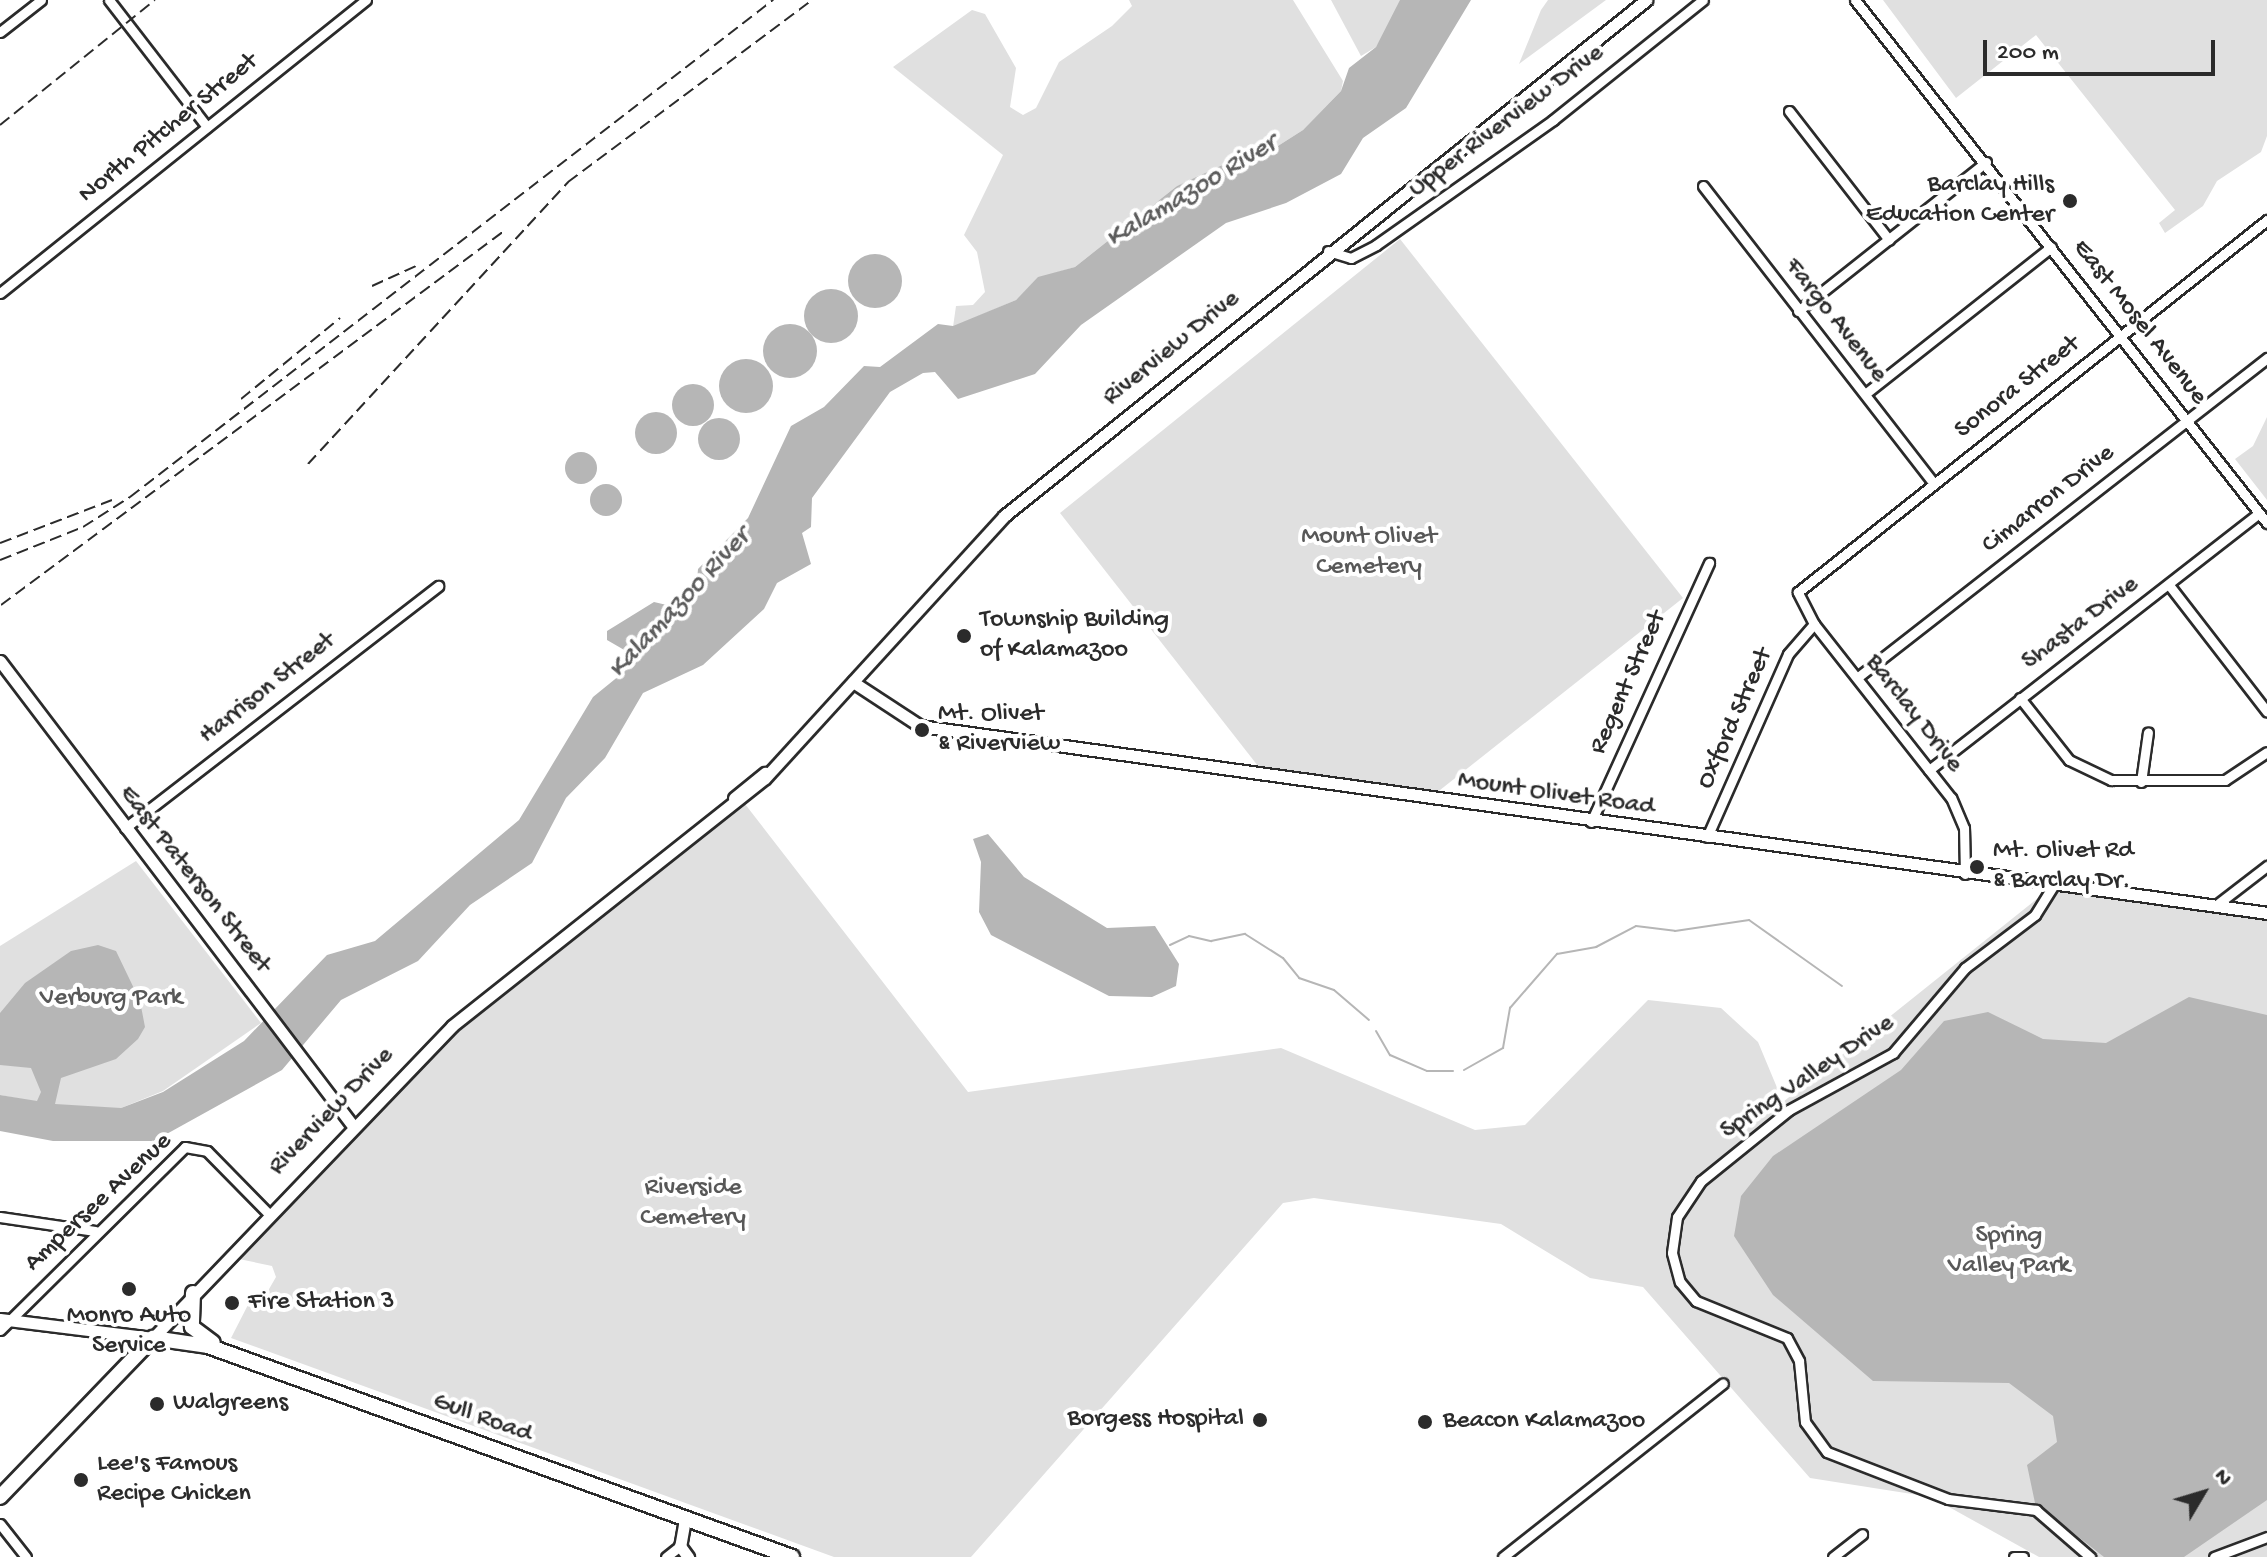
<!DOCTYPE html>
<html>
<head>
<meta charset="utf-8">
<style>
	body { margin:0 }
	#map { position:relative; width:2267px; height:1557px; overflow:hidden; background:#fff; font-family:"Gochi Hand",sans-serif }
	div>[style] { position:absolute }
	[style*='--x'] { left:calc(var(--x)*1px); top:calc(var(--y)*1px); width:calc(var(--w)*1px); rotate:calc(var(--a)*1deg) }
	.green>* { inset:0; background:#e0e0e0 }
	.water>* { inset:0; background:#b6b6b6 }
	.round { border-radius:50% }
	.stream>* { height:2px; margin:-1px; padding:0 1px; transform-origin:1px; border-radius:1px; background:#b6b6b6 }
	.roads { filter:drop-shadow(2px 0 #2b2b2b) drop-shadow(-2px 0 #2b2b2b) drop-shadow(0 2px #2b2b2b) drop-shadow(0 -2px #2b2b2b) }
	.minor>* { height:9px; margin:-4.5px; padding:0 4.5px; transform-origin:4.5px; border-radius:4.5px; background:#fff }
	.tertiary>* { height:11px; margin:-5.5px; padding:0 5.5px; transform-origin:5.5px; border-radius:5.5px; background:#fff }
	.primary>* { height:14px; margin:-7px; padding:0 7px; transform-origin:7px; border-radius:7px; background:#fff }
	.rail>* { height:2px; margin-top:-1px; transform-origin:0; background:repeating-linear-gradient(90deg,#2b2b2b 0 12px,transparent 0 18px) }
	.dots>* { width:22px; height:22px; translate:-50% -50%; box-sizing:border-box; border:4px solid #fff; border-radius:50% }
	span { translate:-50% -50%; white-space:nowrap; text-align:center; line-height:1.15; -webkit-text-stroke:8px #fff; paint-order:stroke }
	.street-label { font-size:26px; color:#2b2b2b }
	.poi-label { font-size:26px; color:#2b2b2b }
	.right { translate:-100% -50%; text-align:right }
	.left { translate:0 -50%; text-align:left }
	.park-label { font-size:26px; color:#585858 }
	.water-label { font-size:28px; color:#5c5c5c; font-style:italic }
	.north { position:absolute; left:2163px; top:1453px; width:80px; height:80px; -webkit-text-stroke:6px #fff; paint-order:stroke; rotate:52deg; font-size:22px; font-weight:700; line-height:32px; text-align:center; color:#2b2b2b }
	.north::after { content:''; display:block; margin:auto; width:28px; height:36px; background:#2b2b2b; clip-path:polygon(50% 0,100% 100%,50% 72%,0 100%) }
	.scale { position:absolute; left:1983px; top:40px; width:232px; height:36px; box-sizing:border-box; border:4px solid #2b2b2b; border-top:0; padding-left:10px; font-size:24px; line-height:28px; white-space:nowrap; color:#2b2b2b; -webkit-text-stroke:6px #fff; paint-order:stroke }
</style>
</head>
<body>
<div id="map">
	<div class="green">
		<div style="clip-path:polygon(1129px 0,1293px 0,1343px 81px,1341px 91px,1303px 130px,1267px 153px,1177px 186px,1075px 267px,1038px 278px,1016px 300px,953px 327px,956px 306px,973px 305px,985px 292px,977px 252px,964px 235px,1003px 155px,893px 67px,972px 10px,985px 14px,1016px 68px,1010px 107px,1023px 115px,1036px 108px,1059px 62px,1112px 26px,1132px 6px)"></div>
		<div style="clip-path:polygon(1331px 0,1400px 0,1402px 7px,1376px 47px,1361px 56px)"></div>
		<div style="clip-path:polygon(1548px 0,1606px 0,1519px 64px,1541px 10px)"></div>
		<div style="clip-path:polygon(1883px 0,2267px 0,2267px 136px,2261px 152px,2217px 181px,2203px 206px,2165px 233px,2159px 223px,2175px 210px,2036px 35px,1956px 98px)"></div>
		<div style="clip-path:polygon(1400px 239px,1683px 598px,1435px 794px,1258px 766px,1060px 513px)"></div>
		<div style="clip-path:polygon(2267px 417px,2267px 500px,2235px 459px,2253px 446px)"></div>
		<div style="clip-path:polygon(745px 804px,968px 1092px,1281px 1048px,1475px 1130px,1525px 1125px,1648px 1000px,1721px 1008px,1758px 1042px,1783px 1102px,2053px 886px,2267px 913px,2267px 1557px,2039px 1557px,1931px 1497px,1810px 1478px,1643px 1287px,1590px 1278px,1501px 1224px,1314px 1198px,1283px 1203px,971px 1557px,834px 1557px,231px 1338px,251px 1299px,261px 1303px,276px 1277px,272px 1266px,239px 1259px,442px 1045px)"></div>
		<div style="clip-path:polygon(136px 861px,261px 1023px,163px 1091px,121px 1108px,80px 1110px,0 1095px,0 946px)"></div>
	</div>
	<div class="water">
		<div style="clip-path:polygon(1400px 0,1471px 0,1406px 108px,1363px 138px,1341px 174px,1286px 203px,1226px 223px,1081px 325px,1035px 374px,958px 399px,935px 372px,923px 373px,890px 392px,812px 498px,811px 527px,802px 533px,811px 564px,777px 583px,764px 609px,703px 665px,643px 693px,605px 758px,566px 798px,532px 863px,470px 905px,418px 961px,341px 1000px,282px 1070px,154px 1141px,53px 1141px,0 1131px,0 1095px,37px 1101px,41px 1092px,31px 1068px,0 1065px,0 1013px,25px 983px,71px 951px,98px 945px,116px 951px,140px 1001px,145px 1027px,138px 1039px,116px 1059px,61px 1078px,55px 1104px,121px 1108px,163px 1092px,244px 1041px,327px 955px,375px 941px,519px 820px,593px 697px,625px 671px,626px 651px,607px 640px,607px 631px,654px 602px,671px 606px,696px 592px,698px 569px,748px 518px,791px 426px,824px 407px,864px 366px,880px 367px,938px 324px,953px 326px,1016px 300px,1038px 277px,1075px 267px,1177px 186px,1251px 152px,1267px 153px,1303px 130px,1341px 91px,1349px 68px,1376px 47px)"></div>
		<div class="round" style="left:848px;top:254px;width:54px;height:54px"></div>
		<div class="round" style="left:804px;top:289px;width:54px;height:54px"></div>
		<div class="round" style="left:763px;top:324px;width:54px;height:54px"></div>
		<div class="round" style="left:719px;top:359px;width:54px;height:54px"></div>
		<div class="round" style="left:672px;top:384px;width:42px;height:42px"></div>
		<div class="round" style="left:635px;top:412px;width:42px;height:42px"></div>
		<div class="round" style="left:698px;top:418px;width:42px;height:42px"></div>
		<div class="round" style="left:565px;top:452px;width:32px;height:32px"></div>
		<div class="round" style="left:590px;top:484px;width:32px;height:32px"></div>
		<div style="clip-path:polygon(988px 834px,1024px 877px,1107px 928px,1155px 926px,1179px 964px,1176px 986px,1152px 997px,1109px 996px,991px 935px,979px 912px,981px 862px,973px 839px)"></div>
		<div style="clip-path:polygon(2189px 997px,2267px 1015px,2267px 1500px,2184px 1557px,2104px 1557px,2035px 1503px,2027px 1465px,2057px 1442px,2053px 1416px,2009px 1383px,1873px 1381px,1773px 1295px,1734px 1236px,1741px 1196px,1773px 1156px,1901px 1070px,1944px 1021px,1988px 1012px,2043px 1039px,2106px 1043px)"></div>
	</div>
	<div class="stream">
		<div style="--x:1170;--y:945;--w:21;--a:-25"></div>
		<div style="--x:1189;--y:936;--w:23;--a:13"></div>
		<div style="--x:1211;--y:941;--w:35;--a:-12"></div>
		<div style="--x:1245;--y:934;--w:45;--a:32.3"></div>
		<div style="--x:1283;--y:958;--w:26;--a:51"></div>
		<div style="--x:1299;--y:978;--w:37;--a:19"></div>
		<div style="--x:1334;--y:990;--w:46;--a:40.6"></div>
		<div style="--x:1376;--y:1031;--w:28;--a:60"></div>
		<div style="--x:1390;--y:1055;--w:40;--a:23.4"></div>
		<div style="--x:1427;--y:1071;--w:26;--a:0"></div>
		<div style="--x:1464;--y:1070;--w:45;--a:-29.4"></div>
		<div style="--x:1503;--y:1048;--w:41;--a:-80.1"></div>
		<div style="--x:1510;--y:1008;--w:72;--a:-49"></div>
		<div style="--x:1557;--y:954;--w:40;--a:-10"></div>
		<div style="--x:1596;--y:947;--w:45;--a:-27.7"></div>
		<div style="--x:1636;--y:926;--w:39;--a:7"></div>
		<div style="--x:1675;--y:931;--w:75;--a:-8.5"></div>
		<div style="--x:1749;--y:920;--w:114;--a:35.4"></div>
	</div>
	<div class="roads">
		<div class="minor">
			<div style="--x:109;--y:0;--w:160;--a:52.3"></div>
			<div style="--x:1855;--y:0;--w:666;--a:51.77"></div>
			<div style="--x:0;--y:32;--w:52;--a:-38"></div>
			<div style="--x:1789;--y:111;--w:163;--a:52.2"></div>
			<div style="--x:1703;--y:186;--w:375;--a:52.2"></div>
			<div style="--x:1328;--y:251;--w:24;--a:17"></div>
			<div style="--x:1351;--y:258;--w:28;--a:-27"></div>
			<div style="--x:1376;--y:245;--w:217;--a:-35.2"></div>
			<div style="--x:1553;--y:120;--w:192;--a:-38.7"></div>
			<div style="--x:0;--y:293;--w:469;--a:-38.7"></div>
			<div style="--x:1798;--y:311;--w:240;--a:-38.4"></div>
			<div style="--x:1865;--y:394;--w:237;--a:-38.3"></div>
			<div style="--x:2169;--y:585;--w:160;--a:52.3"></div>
			<div style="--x:1858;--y:677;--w:519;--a:-37.95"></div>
			<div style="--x:2020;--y:698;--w:79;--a:51.7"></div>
			<div style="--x:2069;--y:760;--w:47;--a:25.5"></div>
			<div style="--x:2111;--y:780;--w:114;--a:0"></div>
			<div style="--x:2225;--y:780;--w:50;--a:-33.7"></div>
			<div style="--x:1929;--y:770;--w:418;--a:-37.9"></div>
			<div style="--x:2141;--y:782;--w:50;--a:-82"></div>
			<div style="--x:1591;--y:822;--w:285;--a:-65.5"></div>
			<div style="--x:125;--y:828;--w:396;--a:-37.7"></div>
			<div style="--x:1707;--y:837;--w:200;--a:-66.1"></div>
			<div style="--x:1788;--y:654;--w:40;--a:-49"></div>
			<div style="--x:1965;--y:874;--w:46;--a:-91.2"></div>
			<div style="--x:1964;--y:828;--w:33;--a:-113"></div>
			<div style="--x:1951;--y:798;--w:221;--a:-128.2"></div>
			<div style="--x:1814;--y:624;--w:36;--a:-117"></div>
			<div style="--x:1798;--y:592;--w:599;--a:-38.42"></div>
			<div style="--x:2053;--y:886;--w:34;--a:122"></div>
			<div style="--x:2035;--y:915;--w:88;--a:142.9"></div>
			<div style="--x:1965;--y:968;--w:111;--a:130.3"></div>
			<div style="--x:1893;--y:1053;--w:119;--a:151.3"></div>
			<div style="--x:1789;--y:1110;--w:113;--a:141.1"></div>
			<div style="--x:1701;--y:1181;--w:43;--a:123.7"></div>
			<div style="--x:1677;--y:1217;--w:36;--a:98"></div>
			<div style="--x:1672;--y:1253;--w:30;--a:75"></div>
			<div style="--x:1680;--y:1282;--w:25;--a:50"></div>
			<div style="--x:1696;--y:1301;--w:98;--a:22.1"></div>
			<div style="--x:1787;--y:1338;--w:26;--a:62"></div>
			<div style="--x:1799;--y:1361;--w:61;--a:84.4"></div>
			<div style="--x:1805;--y:1422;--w:37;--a:54"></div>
			<div style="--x:1827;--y:1452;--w:130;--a:21.2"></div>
			<div style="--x:1948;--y:1499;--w:89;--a:7.1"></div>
			<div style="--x:2036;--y:1510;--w:72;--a:41"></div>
			<div style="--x:2215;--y:906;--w:66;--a:-37.6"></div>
			<div style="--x:0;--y:1217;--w:96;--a:8.4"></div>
			<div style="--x:0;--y:1330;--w:260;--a:-44.7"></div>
			<div style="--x:185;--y:1147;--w:22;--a:10"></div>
			<div style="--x:207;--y:1151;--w:87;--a:45.5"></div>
			<div style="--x:0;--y:1524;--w:42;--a:51.8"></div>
			<div style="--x:666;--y:1557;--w:18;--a:-38"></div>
			<div style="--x:1503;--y:1557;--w:280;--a:-38.3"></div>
			<div style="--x:1833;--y:1557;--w:37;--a:-38"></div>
			<div style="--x:2014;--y:1557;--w:9;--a:0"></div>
			<div style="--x:2214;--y:1557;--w:57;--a:-20.7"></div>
		</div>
		<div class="tertiary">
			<div style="--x:0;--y:661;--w:584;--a:52.8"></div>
			<div style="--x:853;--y:682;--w:80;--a:33.3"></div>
			<div style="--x:920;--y:726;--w:1360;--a:7.9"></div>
			<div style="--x:734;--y:798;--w:40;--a:-39"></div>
			<div style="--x:0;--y:1319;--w:154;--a:7.1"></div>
			<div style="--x:153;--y:1338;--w:432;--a:-46.2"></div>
			<div style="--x:452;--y:1026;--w:399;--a:-38.4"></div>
			<div style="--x:765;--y:778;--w:355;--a:-47.6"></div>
			<div style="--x:1004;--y:516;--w:824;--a:-38.79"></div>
			<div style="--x:685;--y:1519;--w:27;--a:100"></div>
			<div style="--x:680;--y:1546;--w:14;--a:54"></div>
		</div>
		<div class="primary">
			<div style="--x:193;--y:1293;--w:34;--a:92"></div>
			<div style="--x:192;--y:1327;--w:26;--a:37"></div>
			<div style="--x:0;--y:1497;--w:221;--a:-46.1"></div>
			<div style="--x:153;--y:1338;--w:56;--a:8.3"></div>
			<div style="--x:208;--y:1346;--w:621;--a:19.86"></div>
		</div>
	</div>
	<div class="rail">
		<div style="--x:0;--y:125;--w:199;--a:-38.9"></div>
		<div style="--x:372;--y:286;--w:48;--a:-24.4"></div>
		<div style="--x:241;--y:399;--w:128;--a:-39.3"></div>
		<div style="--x:308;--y:464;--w:384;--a:-47.3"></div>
		<div style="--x:568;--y:182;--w:304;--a:-36.7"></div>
		<div style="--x:0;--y:543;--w:120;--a:-21"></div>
		<div style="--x:0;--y:560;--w:89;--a:-21.7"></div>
		<div style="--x:83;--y:527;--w:56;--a:-32.6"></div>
		<div style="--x:130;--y:497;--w:813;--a:-37.7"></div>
		<div style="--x:1;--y:605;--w:627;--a:-36.63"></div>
	</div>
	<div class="dots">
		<div style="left:2070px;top:201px;background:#2b2b2b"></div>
		<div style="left:964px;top:636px;background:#2b2b2b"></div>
		<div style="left:922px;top:730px;background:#2b2b2b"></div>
		<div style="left:1977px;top:867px;background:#2b2b2b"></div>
		<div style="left:129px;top:1289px;background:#2b2b2b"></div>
		<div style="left:232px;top:1303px;background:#2b2b2b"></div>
		<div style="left:157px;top:1404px;background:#2b2b2b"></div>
		<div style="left:1260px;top:1420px;background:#2b2b2b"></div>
		<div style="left:1425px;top:1422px;background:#2b2b2b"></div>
		<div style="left:81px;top:1480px;background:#2b2b2b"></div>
	</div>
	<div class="street-label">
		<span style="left:1507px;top:122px;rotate:-37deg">Upper Riverview Drive</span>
		<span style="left:169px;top:129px;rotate:-39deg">North Pitcher Street</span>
		<span style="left:1835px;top:321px;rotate:52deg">Fargo Avenue</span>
		<span style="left:2139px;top:323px;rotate:52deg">East Mosel Avenue</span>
		<span style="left:1172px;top:349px;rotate:-39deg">Riverview Drive</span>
		<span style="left:2018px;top:388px;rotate:-38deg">Sonora Street</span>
		<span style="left:2049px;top:500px;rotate:-38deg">Cimarron Drive</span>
		<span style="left:2081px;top:624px;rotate:-37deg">Shasta Drive</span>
		<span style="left:1629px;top:683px;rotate:-66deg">Regent Street</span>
		<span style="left:268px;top:689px;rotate:-38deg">Harrison Street</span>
		<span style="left:1913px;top:714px;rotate:52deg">Barclay Drive</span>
		<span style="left:1736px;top:719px;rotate:-66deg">Oxford Street</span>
		<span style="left:1556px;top:795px;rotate:8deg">Mount Olivet Road</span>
		<span style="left:194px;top:880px;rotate:52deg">East Paterson Street</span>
		<span style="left:1808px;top:1078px;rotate:-34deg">Spring Valley Drive</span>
		<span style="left:332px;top:1112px;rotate:-46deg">Riverview Drive</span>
		<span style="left:99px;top:1203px;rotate:-43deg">Ampersee Avenue</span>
		<span style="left:482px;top:1419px;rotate:20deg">Gull Road</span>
	</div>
	<div class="poi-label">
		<span class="right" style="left:2054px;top:201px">Barclay Hills<br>Education Center</span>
		<span class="left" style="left:980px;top:636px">Township Building<br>of Kalamazoo</span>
		<span class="left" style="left:938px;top:730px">Mt. Olivet<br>&amp; Riverview</span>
		<span class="left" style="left:1993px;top:867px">Mt. Olivet Rd<br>&amp; Barclay Dr.</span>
		<span class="left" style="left:248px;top:1303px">Fire Station 3</span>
		<span style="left:129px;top:1332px">Monro Auto<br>Service</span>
		<span class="left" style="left:173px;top:1404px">Walgreens</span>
		<span class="right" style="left:1244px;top:1420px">Borgess Hospital</span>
		<span class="left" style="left:1443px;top:1422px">Beacon Kalamazoo</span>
		<span class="left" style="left:97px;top:1480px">Lee's Famous<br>Recipe Chicken</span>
	</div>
	<div class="park-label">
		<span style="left:1369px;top:553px">Mount Olivet<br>Cemetery</span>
		<span style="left:111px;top:999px">Verburg Park</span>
		<span style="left:693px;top:1204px">Riverside<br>Cemetery</span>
		<span style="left:2009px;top:1252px">Spring<br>Valley Park</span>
	</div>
	<div class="water-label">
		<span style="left:1192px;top:192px;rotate:-31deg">Kalamazoo River</span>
		<span style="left:680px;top:604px;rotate:-47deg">Kalamazoo River</span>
	</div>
	<div class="north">N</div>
	<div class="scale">200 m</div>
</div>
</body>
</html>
